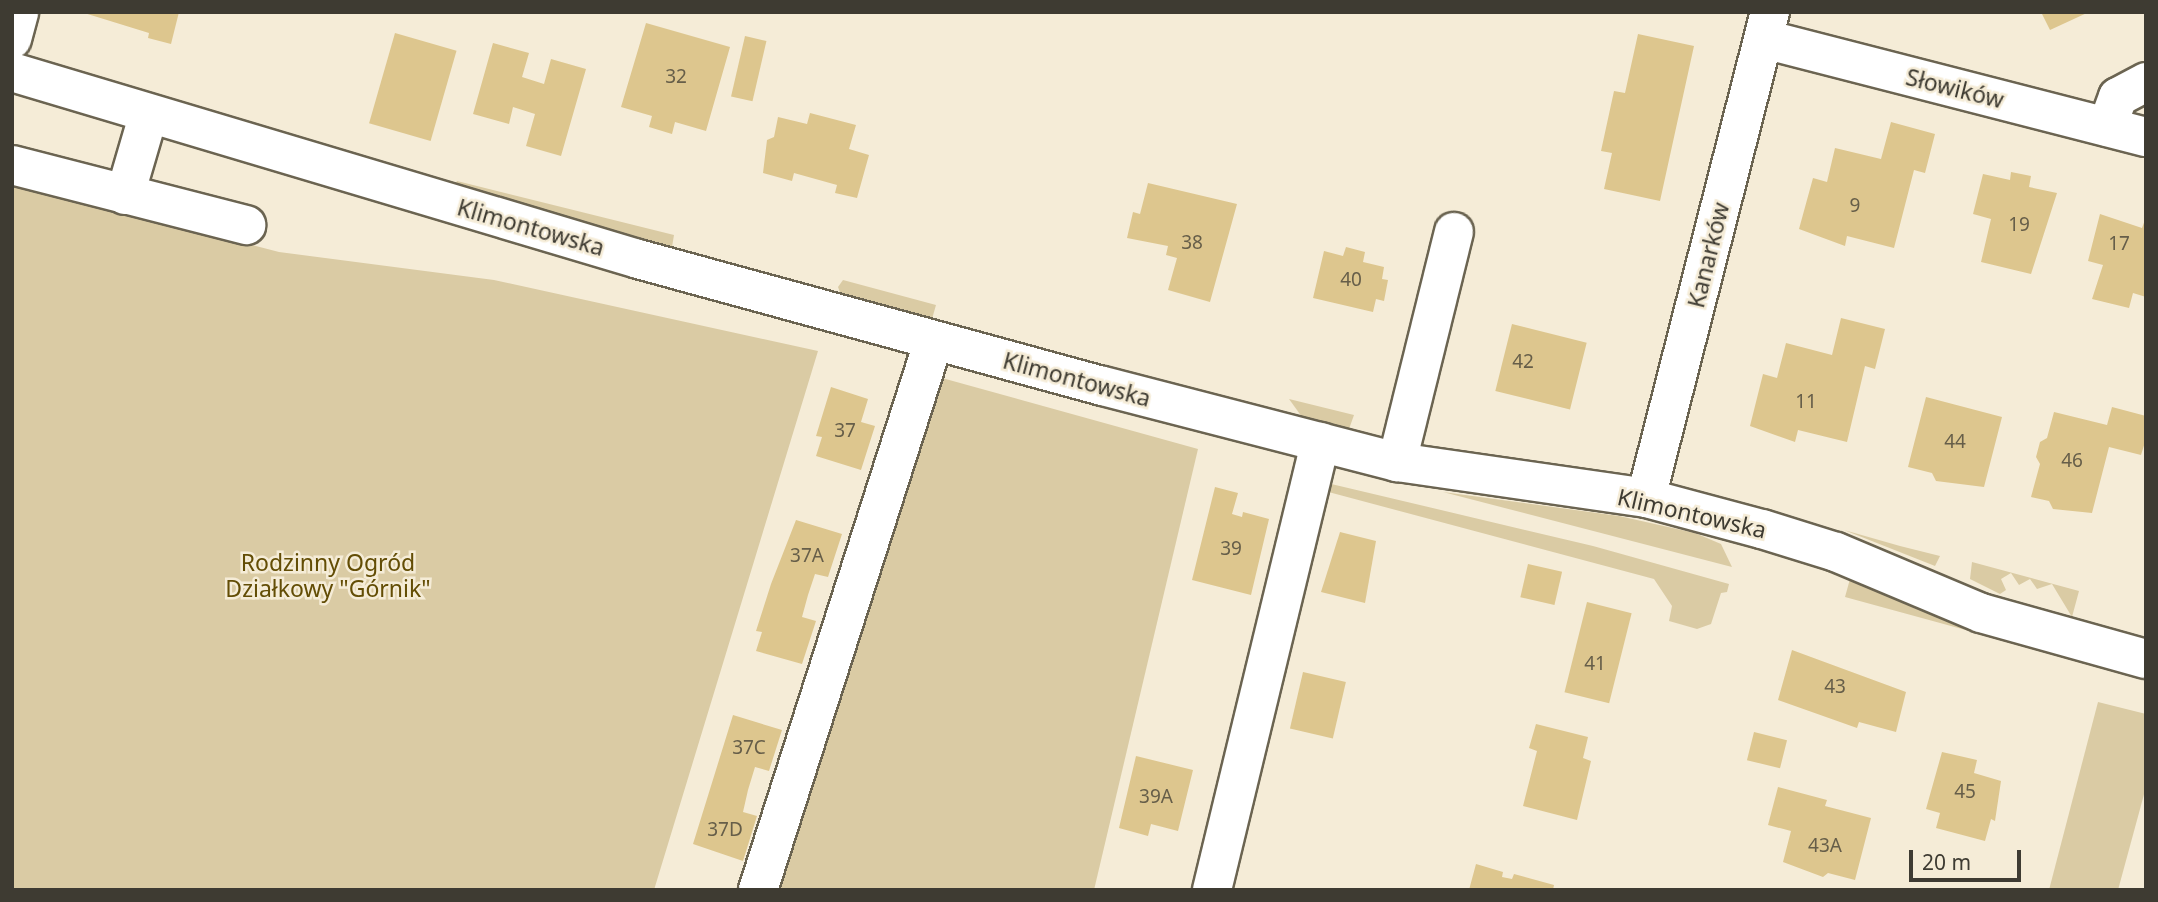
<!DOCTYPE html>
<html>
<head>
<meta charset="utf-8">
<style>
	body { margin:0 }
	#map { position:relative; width:2158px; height:902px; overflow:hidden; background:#f5ecd7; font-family:"Noto Sans",sans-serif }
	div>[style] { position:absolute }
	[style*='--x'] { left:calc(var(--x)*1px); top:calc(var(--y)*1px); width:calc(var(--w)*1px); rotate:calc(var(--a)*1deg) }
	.green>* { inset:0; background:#dacba4 }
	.building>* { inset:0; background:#ddc68e; transform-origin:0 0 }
	.roads { filter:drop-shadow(2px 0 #6b6451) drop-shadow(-2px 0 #6b6451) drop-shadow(0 2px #6b6451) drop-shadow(0 -2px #6b6451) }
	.minor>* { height:38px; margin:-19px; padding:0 19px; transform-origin:19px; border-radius:19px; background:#fff }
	span { translate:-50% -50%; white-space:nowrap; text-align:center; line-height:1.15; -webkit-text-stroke:5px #f5ecd7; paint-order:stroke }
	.number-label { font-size:19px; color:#665e49 }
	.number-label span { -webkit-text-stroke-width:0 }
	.street-label { font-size:23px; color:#3e3b32 }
	.park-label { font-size:23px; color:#634d05 }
	.frame { position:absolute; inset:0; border:14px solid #3e3b32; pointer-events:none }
	.scale { position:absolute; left:1909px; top:850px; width:112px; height:32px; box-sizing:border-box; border:4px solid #3e3b32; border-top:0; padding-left:9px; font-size:21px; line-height:24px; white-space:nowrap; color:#3e3b32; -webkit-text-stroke:5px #f5ecd7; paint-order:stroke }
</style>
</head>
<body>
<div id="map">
	<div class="green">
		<div style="clip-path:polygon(457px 181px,674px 235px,672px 247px,456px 183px)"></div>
		<div style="clip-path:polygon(12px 183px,279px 252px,494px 280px,818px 351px,654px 890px,12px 890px)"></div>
		<div style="clip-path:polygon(843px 280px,936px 305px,932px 319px,841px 295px,838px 287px)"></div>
		<div style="clip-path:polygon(942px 378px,1198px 449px,1094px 890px,779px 890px)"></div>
		<div style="clip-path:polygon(1289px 399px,1354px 415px,1349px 429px,1302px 417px)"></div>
		<div style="clip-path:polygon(1327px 483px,1593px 546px,1729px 584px,1727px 592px,1721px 593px,1711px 624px,1697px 629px,1669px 621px,1672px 606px,1654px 579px,1321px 490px)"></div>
		<div style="clip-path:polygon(1443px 492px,1619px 516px,1695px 533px,1721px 544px,1732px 567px)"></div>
		<div style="clip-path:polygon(1844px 530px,1900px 546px,1940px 556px,1935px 566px)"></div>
		<div style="clip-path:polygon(1972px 562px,2079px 591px,2072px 617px,2052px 584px,2037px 589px,2030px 579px,2019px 585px,2011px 573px,2001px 579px,2006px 590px,2000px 594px,1970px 579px)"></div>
		<div style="clip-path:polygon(1850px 579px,1863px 585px,1973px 632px,1845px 597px)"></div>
		<div style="clip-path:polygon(2098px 702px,2146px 714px,2146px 787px,2118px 890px,2049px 890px)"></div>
	</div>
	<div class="building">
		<div style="clip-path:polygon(81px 12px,179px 12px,171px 44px,148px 38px,149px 33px)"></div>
		<div style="clip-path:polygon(2041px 12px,2089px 12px,2050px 30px)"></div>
		<div style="clip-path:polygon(646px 23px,730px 47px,706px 131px,675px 122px,672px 134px,649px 127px,652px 116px,621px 107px)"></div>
		<div style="left:395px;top:33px;width:64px;height:94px;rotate:16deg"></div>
		<div style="clip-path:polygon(1638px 34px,1694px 46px,1660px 201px,1604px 189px,1612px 153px,1601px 151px,1614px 91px,1625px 93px)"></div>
		<div style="left:745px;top:36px;width:22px;height:62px;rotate:13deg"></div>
		<div style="clip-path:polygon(493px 43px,529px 53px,522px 77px,544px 84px,551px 59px,586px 69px,561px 156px,526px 146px,535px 114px,513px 107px,509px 124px,473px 114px)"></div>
		<div style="clip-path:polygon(810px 113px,856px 125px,849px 149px,869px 155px,857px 198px,835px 193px,837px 185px,794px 173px,792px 181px,763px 173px,767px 140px,774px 137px,778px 117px,807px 124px)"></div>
		<div style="clip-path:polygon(1891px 122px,1935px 134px,1925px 173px,1914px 170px,1894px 248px,1847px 236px,1845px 246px,1799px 229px,1813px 178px,1827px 182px,1835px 148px,1881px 159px)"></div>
		<div style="clip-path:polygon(2011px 172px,2031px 176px,2029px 187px,2057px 193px,2031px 274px,1981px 262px,1991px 219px,1973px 214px,1983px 174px,2010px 180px)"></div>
		<div style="clip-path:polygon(1148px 183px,1237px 204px,1210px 302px,1168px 290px,1177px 258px,1166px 255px,1168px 246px,1127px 238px,1133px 212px,1140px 214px)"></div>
		<div style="clip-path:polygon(2100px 214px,2142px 228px,2146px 217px,2146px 297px,2133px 293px,2129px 308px,2092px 299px,2103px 265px,2088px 261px)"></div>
		<div style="clip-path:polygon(1346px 247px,1365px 252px,1363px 262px,1384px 267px,1382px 279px,1388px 280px,1384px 301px,1376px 299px,1373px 312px,1313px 298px,1324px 251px,1343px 256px)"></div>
		<div style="clip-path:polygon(1841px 318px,1885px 329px,1875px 369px,1865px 366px,1847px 442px,1798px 430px,1795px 442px,1750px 426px,1763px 374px,1777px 378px,1786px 343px,1832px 355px)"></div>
		<div style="left:1512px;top:324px;width:77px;height:69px;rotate:14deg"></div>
		<div style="clip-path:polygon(831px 387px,868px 399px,861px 422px,875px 426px,861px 470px,816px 456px,822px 437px,816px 436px)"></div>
		<div style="clip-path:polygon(1926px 397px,2002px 417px,1984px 487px,1936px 481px,1932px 473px,1908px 467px)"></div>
		<div style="clip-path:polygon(2112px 407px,2146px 416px,2146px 439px,2141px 455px,2109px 447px,2092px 513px,2053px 509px,2049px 501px,2031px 497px,2040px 464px,2036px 457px,2040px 442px,2047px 438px,2054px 412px,2107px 425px)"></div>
		<div style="clip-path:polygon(1215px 487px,1238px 493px,1232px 514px,1242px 517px,1243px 512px,1269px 519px,1251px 595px,1192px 580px)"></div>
		<div style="clip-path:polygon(796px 520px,842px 534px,828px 577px,815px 574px,808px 595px,802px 617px,816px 621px,802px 664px,756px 651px,762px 632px,756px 631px,771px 584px)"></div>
		<div style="clip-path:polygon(1340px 532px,1376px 541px,1365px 603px,1321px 592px)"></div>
		<div style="left:1528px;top:564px;width:35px;height:34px;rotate:13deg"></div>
		<div style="left:1587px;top:602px;width:46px;height:93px;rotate:14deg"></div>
		<div style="clip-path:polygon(1792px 650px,1906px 692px,1896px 732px,1859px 722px,1857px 728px,1778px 700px)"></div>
		<div style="left:1303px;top:672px;width:44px;height:58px;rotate:13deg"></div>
		<div style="clip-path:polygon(733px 715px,782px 730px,769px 771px,755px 767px,748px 790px,743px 812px,757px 816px,743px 861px,693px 844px)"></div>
		<div style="clip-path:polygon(1536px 724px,1588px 737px,1583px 758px,1591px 761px,1577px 820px,1523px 806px,1537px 751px,1529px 748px)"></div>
		<div style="left:1754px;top:732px;width:34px;height:29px;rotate:14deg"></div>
		<div style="clip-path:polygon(1942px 752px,1977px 760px,1974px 773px,2001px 781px,1995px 821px,1991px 819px,1985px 841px,1936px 828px,1940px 813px,1926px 809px)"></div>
		<div style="clip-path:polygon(1136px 756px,1193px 770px,1178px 831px,1151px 824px,1148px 836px,1119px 828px)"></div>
		<div style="clip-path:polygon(1778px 787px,1827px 800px,1825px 806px,1871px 818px,1855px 880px,1828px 873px,1823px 877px,1783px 862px,1791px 831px,1768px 825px)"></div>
		<div style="clip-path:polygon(1476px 864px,1503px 872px,1502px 877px,1512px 879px,1514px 874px,1554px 885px,1553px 890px,1469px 890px)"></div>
	</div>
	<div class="roads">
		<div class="minor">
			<div style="--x:12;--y:39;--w:28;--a:-75"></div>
			<div style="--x:1764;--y:39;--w:394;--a:14.4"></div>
			<div style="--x:12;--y:72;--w:653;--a:16.63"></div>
			<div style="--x:638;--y:259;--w:482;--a:15.3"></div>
			<div style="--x:1103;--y:386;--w:304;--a:14.5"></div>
			<div style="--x:1397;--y:462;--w:252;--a:8.2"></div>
			<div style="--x:1646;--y:498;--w:120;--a:15"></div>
			<div style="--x:1762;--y:529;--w:77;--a:17.3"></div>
			<div style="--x:1836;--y:552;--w:157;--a:22.8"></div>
			<div style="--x:1981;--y:613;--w:171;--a:15.6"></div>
			<div style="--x:2107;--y:127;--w:32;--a:-70"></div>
			<div style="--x:2118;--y:97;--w:32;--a:-28"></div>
			<div style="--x:12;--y:165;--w:242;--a:14.4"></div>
			<div style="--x:125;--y:195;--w:85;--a:-73.7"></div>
			<div style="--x:1397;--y:462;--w:237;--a:-76.1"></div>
			<div style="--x:1646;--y:498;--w:502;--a:-75.69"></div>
			<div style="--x:758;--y:890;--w:577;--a:-72.26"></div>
			<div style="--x:1212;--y:890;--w:461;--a:-76.4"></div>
		</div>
	</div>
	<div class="number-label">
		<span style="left:676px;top:77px">32</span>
		<span style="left:1855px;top:206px">9</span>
		<span style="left:2019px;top:225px">19</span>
		<span style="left:1192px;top:243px">38</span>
		<span style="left:2119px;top:244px">17</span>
		<span style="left:1351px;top:280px">40</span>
		<span style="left:1523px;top:362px">42</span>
		<span style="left:1806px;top:402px">11</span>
		<span style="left:845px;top:431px">37</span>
		<span style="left:1955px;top:442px">44</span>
		<span style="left:2072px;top:461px">46</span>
		<span style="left:1231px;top:549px">39</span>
		<span style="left:807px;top:556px">37A</span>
		<span style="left:1595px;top:664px">41</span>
		<span style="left:1835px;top:687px">43</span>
		<span style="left:749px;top:748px">37C</span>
		<span style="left:1965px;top:792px">45</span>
		<span style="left:1156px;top:797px">39A</span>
		<span style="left:725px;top:830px">37D</span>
		<span style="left:1825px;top:846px">43A</span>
	</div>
	<div class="street-label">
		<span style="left:1955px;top:88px;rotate:14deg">Słowików</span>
		<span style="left:531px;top:227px;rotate:16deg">Klimontowska</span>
		<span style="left:1708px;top:255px;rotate:-76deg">Kanarków</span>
		<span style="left:1077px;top:379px;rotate:15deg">Klimontowska</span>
		<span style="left:1692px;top:513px;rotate:13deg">Klimontowska</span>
	</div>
	<div class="park-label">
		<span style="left:328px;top:575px">Rodzinny Ogród<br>Działkowy "Górnik"</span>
	</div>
	<div class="frame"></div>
	<div class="scale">20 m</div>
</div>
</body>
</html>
